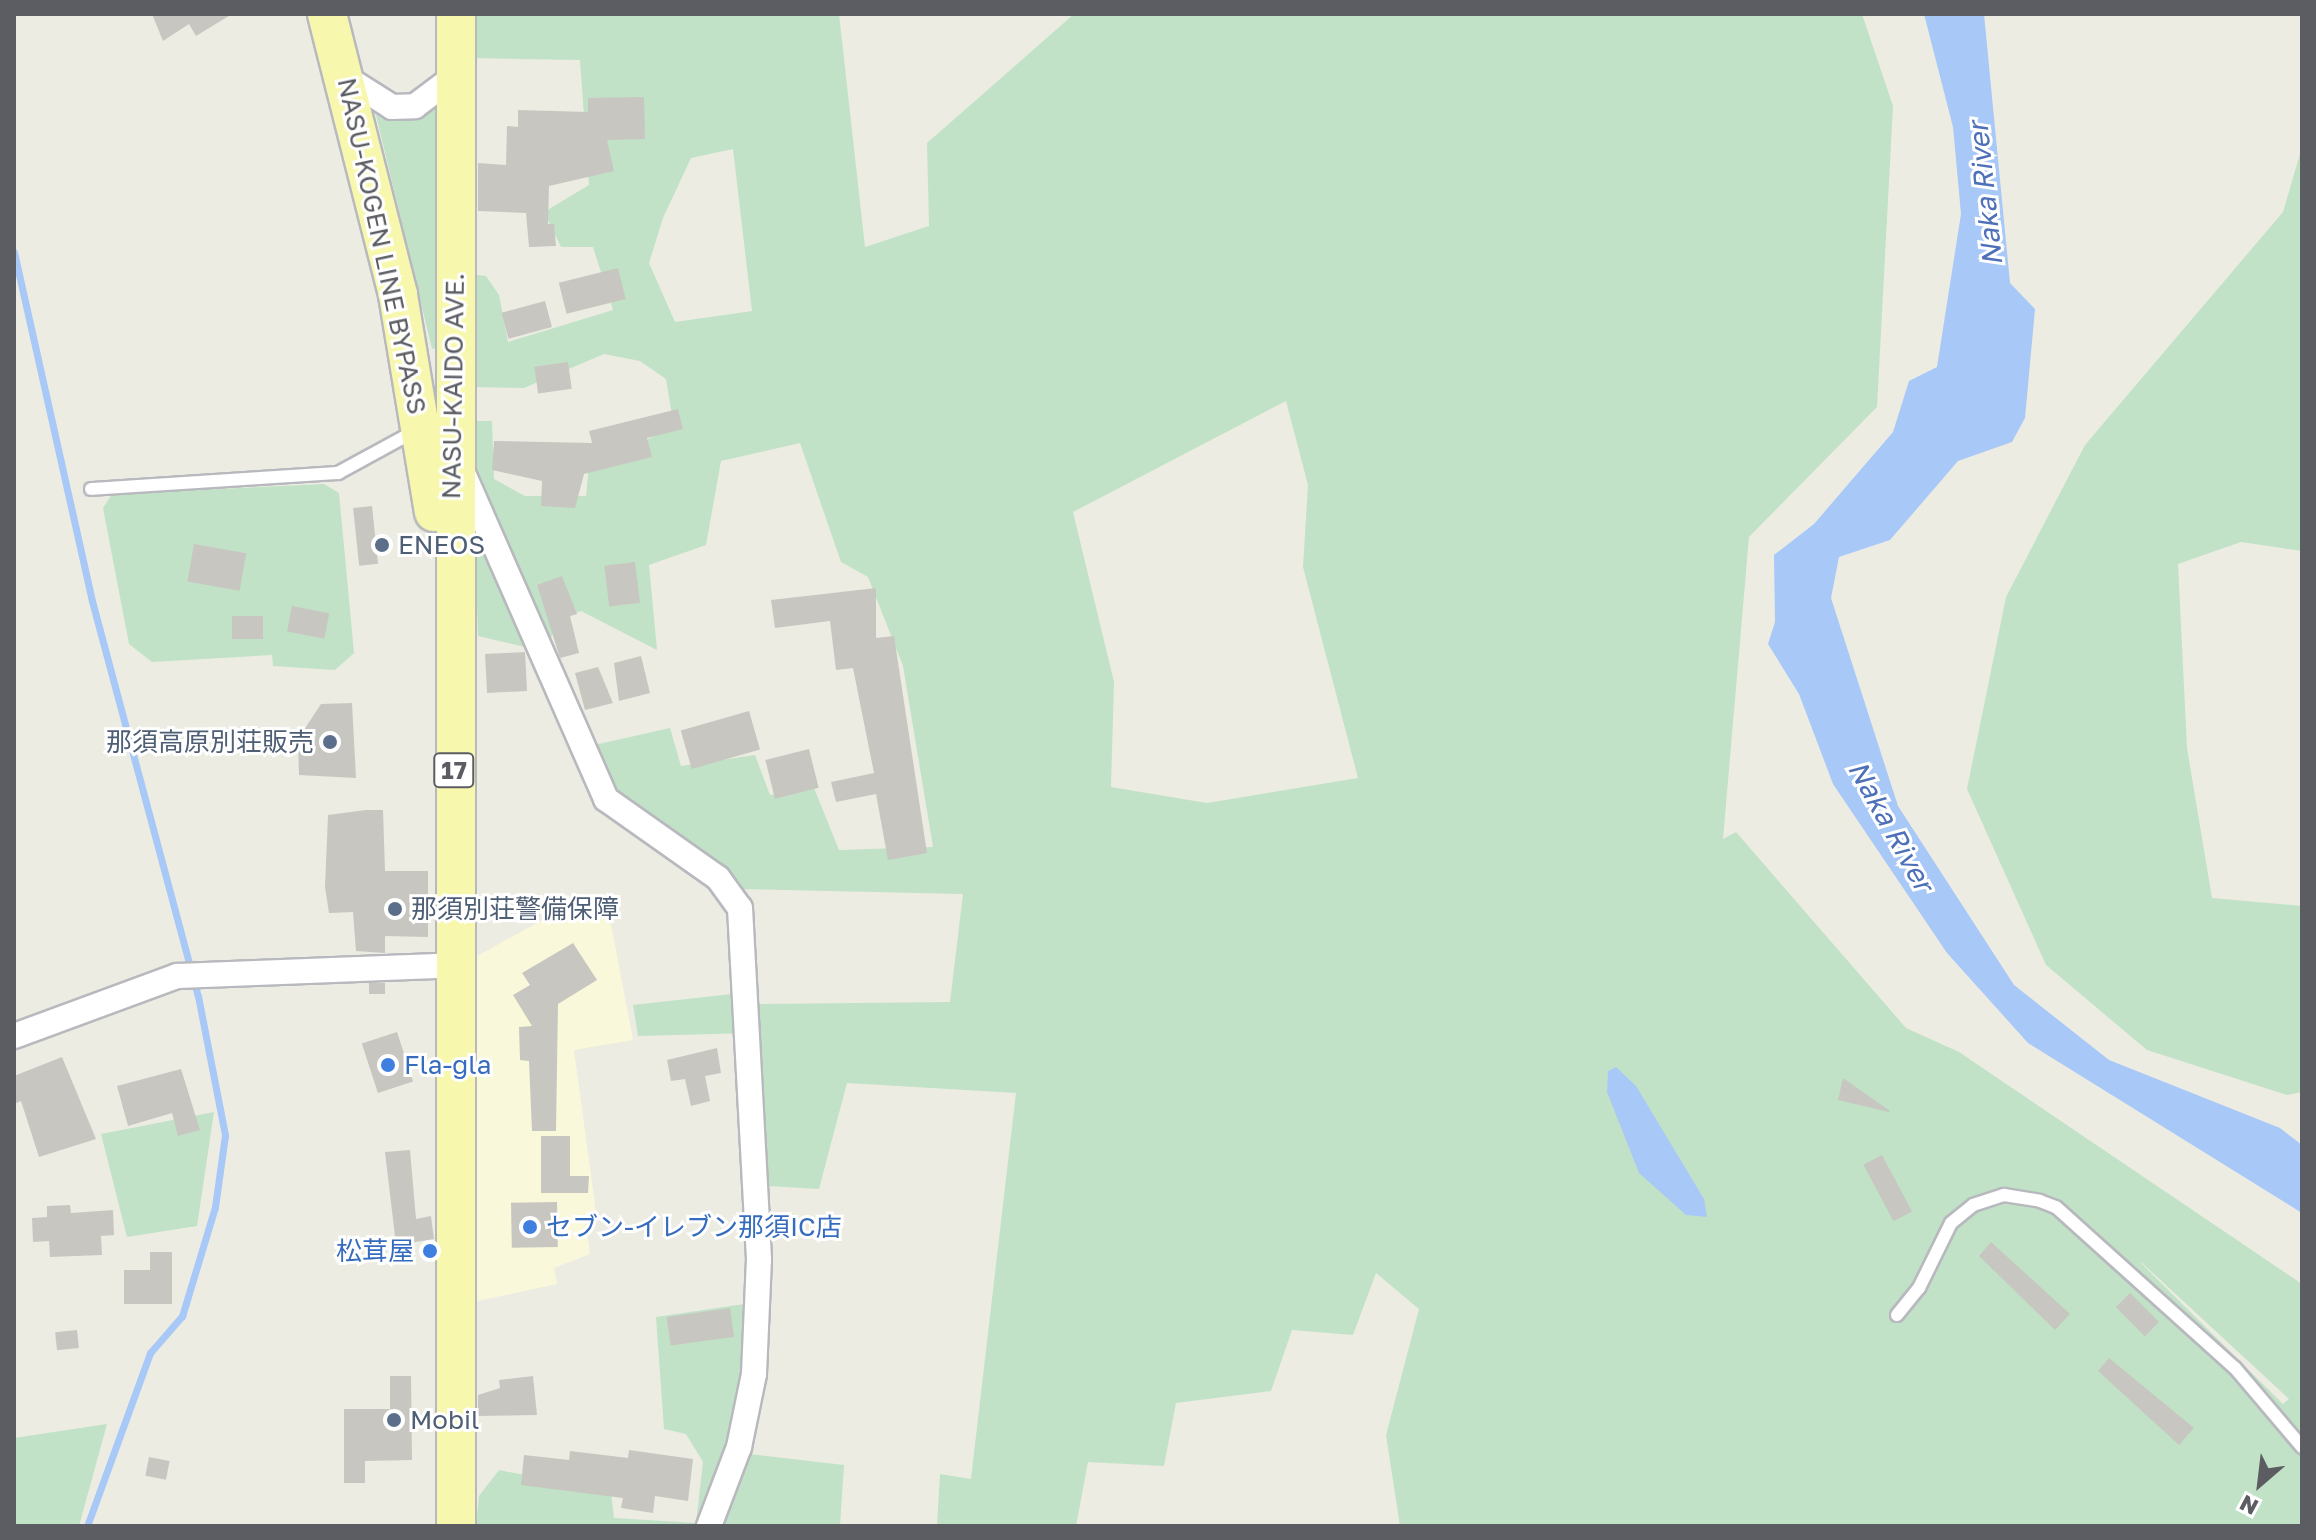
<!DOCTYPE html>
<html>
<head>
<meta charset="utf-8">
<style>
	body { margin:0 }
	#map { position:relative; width:2316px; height:1540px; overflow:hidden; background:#ecece3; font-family:"Golos Text","Noto Sans JP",sans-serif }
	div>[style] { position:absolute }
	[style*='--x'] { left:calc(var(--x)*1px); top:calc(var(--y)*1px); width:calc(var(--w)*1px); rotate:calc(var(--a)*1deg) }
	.commercial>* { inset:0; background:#faf8da }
	.green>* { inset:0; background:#c1e2c7 }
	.water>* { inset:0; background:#a8c8f7 }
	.stream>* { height:7px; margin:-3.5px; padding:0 3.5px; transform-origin:3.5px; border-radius:3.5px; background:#a8c8f7 }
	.building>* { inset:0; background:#c8c6c0; transform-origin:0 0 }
	.roads { filter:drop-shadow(2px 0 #b8b9be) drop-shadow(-2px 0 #b8b9be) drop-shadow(0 2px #b8b9be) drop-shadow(0 -2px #b8b9be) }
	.lane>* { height:12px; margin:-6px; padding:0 6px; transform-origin:6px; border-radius:6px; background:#fff }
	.street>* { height:24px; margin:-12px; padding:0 12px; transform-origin:12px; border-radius:12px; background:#fff }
	.primary>* { height:38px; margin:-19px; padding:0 19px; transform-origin:19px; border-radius:19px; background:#f7f8ad }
	.dots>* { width:22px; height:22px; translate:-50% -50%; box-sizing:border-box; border:4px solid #fff; border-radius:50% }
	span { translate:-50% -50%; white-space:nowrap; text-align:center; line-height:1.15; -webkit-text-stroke:6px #fff; paint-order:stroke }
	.shield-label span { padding:2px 6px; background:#fff; border:2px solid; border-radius:6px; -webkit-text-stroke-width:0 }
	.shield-label { font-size:24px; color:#5b5d62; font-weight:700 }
	.street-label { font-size:26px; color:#5b5d62 }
	.service-label { font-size:26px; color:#4e5e75 }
	.left { translate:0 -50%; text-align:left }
	.right { translate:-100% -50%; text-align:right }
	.shop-label { font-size:26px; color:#366cbe }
	.water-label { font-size:28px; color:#4d70b8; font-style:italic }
	.frame { position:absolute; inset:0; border:16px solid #5b5d62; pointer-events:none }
	.north { position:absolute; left:2220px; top:1444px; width:80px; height:80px; -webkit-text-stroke:6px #fff; paint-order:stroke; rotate:208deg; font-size:22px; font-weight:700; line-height:32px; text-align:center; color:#5b5d62 }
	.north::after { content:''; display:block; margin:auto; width:28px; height:36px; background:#5b5d62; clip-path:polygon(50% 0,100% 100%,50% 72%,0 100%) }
</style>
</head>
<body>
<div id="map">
	<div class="commercial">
		<div style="clip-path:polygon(606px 898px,633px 1040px,574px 1050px,596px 1212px,585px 1217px,590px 1254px,554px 1268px,557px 1284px,473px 1302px,477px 956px,557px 912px)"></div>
	</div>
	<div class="green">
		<div style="clip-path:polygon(evenodd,463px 14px,839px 14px,865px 247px,929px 226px,927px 143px,1074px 14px,1862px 14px,1893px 106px,1877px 407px,1749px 537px,1723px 839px,1736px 832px,1906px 1028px,1959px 1052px,2302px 1284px,2302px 1526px,1400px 1526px,1386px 1435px,1419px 1309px,1376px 1273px,1353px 1335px,1292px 1330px,1271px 1391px,1176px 1403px,1164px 1466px,1088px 1462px,1076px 1526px,937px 1526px,940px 1474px,971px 1479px,1016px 1093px,847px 1083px,819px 1189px,768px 1186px,752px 1033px,638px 1036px,633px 1005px,732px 994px,753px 1004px,950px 1002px,963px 894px,741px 889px,612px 794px,590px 746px,670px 728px,681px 766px,755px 755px,770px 795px,814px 788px,839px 850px,933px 847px,903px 666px,868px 577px,841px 562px,800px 443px,721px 461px,706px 545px,649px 565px,657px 650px,581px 611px,557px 621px,546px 652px,478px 636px,471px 421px,492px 421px,494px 479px,525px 496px,586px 496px,589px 466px,674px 427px,666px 379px,640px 361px,604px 354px,524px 388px,471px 387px,468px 274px,486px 276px,499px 295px,508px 342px,613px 310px,593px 247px,561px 247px,544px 212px,589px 185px,580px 60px,470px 58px,463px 14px,733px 149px,752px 311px,675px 322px,649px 263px,663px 218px,691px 158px,733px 149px,463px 14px,1286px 401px,1308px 485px,1303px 567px,1358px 778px,1207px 803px,1111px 787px,1114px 682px,1073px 512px,1286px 401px,463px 14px,2141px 1263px,2142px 1263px,2289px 1399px,2283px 1404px,2141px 1263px)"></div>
		<div style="clip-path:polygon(440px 106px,439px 347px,432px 349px,376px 115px,406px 119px)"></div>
		<div style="clip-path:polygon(2302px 147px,2302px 551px,2241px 542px,2178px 564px,2187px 748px,2212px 898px,2302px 906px,2302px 1092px,2287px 1095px,2147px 1050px,2046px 965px,1967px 789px,2006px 597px,2085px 445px,2283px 212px)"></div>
		<div style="clip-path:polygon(324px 484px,339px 493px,354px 653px,335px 670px,273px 666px,272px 655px,152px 662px,129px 644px,103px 508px,112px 494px)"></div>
		<div style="clip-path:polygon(214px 1112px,197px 1226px,127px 1237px,101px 1134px)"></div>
		<div style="clip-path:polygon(751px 1303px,733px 1452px,844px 1465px,840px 1526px,476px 1526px,479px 1496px,499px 1470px,611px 1492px,614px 1518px,696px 1523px,703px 1462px,686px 1434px,664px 1429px,656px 1317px)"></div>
		<div style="clip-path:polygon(107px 1424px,79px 1526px,14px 1526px,14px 1438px)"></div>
	</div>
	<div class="water">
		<div style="clip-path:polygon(1924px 14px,1984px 14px,2010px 283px,2035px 309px,2025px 418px,2012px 442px,1958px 461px,1890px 540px,1839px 557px,1831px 598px,1898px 806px,2014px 985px,2109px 1060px,2280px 1128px,2302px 1145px,2302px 1213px,2028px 1043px,1947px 953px,1833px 784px,1799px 694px,1768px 644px,1775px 622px,1774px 555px,1814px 524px,1893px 432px,1909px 381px,1937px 367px,1961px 214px,1953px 127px)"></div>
		<div style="clip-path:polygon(1616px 1067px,1636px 1086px,1704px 1199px,1707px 1217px,1686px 1215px,1639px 1173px,1607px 1092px,1608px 1071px)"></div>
	</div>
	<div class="stream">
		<div style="--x:14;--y:252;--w:358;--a:77.4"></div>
		<div style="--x:92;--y:601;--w:409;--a:75"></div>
		<div style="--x:198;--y:996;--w:142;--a:79"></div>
		<div style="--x:225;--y:1135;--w:73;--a:97.9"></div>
		<div style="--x:215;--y:1207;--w:114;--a:106.8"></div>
		<div style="--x:182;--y:1316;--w:49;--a:130.9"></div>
		<div style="--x:150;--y:1353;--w:184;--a:110"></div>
	</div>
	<div class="building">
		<div style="clip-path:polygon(152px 14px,232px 14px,196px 36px,189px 24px,163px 41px)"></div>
		<div style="clip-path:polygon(644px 97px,645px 139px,607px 140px,614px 171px,549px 186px,548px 224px,554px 224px,556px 246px,529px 247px,526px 213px,478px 211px,478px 163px,506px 165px,507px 126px,518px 127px,518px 110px,588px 112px,588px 98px)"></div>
		<div style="left:618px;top:268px;width:32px;height:61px;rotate:76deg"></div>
		<div style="left:545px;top:301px;width:27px;height:45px;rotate:75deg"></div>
		<div style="left:568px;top:362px;width:27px;height:34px;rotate:82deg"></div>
		<div style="clip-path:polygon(678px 409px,683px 429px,647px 438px,652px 457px,584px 474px,575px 508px,541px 506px,542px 481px,492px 470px,494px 441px,592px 443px,589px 431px)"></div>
		<div style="left:372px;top:506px;width:58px;height:19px;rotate:84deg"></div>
		<div style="left:194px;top:544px;width:53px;height:38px;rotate:10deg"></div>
		<div style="left:635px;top:562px;width:41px;height:31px;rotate:83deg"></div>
		<div style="clip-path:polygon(562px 576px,577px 614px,570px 616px,579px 653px,560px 658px,537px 585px)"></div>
		<div style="clip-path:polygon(876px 588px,876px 638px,894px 636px,927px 853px,888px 860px,876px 794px,836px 802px,831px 782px,874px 773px,853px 668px,836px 670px,830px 621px,775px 628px,771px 600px)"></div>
		<div style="left:292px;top:606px;width:38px;height:26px;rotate:11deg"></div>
		<div style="left:232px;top:616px;width:31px;height:23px"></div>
		<div style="left:525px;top:652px;width:39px;height:40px;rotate:87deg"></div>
		<div style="clip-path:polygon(641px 656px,650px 693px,619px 701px,614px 663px)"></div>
		<div style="clip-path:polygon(598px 667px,613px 703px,585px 710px,575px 673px)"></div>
		<div style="clip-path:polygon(352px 703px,356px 778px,299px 775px,298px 739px,321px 704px)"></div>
		<div style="left:749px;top:711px;width:40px;height:71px;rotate:74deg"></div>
		<div style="left:809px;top:749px;width:40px;height:45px;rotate:76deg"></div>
		<div style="clip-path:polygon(366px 810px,383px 810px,385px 871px,428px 871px,428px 937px,385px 936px,385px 953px,356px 951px,353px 912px,329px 913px,325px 887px,328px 815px)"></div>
		<div style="clip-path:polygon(573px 943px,597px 980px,558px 1004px,556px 1131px,532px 1131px,529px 1061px,520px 1060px,519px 1027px,532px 1026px,513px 995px,530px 985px,522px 973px)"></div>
		<div style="left:369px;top:983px;width:16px;height:11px"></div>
		<div style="left:397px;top:1032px;width:52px;height:37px;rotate:72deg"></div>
		<div style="clip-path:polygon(717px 1048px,721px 1073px,705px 1076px,710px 1101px,691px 1106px,685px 1079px,671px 1081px,667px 1060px)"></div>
		<div style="clip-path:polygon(62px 1057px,96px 1139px,39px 1157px,21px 1101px,14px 1104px,14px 1076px)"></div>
		<div style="clip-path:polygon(181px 1069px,200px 1130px,178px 1136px,172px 1113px,128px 1126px,117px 1086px)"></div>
		<div style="clip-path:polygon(1843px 1078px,1890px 1111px,1889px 1112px,1838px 1100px)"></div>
		<div style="clip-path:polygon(541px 1136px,570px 1136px,570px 1176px,589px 1176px,588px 1193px,541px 1193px)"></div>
		<div style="clip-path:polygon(410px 1150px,416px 1219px,431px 1216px,434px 1239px,396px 1245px,385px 1152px)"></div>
		<div style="left:1882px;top:1155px;width:64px;height:21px;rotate:62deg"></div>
		<div style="left:557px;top:1202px;width:45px;height:46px;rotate:89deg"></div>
		<div style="clip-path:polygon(70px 1205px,71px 1213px,113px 1210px,114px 1235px,101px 1236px,102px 1255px,50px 1257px,49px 1241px,33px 1242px,32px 1218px,47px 1217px,47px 1206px)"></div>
		<div style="clip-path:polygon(1991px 1242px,2070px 1314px,2055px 1330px,1979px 1256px)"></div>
		<div style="clip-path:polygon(150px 1252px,172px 1252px,172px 1304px,124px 1304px,124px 1270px,150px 1270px)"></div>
		<div style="left:2130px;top:1293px;width:41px;height:20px;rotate:45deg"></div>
		<div style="left:730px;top:1308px;width:29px;height:64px;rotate:82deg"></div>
		<div style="left:77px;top:1330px;width:18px;height:22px;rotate:84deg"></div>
		<div style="clip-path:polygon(2109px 1358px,2194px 1428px,2179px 1445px,2098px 1371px)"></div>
		<div style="clip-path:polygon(390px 1376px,411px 1376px,412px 1460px,365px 1461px,365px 1483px,344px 1483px,344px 1409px,390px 1409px)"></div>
		<div style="clip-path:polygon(533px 1376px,537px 1415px,478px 1416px,478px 1395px,500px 1388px,499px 1380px)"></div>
		<div style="clip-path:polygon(629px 1450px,693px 1459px,688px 1501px,655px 1496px,653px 1513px,621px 1508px,623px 1498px,521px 1485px,524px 1455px,569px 1460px,570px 1451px,628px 1458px)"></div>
		<div style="left:149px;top:1457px;width:21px;height:19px;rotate:11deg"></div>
	</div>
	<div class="roads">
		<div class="lane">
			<div style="--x:91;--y:489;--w:248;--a:-3.7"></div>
			<div style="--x:338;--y:473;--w:88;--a:-28.6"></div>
			<div style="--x:1897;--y:1315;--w:35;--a:-51"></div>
			<div style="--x:1919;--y:1288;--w:72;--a:-63.8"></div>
			<div style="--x:1951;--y:1223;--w:28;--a:-39"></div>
			<div style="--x:1973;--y:1205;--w:33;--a:-18"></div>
			<div style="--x:2004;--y:1195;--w:36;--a:9"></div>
			<div style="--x:2040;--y:1201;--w:17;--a:21"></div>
			<div style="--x:2056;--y:1207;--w:241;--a:42"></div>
			<div style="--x:2235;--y:1368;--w:104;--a:49.7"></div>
		</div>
		<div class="street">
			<div style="--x:348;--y:79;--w:52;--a:32.5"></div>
			<div style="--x:392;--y:107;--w:23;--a:-2"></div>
			<div style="--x:415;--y:106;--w:50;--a:-36.9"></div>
			<div style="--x:463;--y:473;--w:356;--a:66.3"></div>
			<div style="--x:606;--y:799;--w:137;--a:35.2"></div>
			<div style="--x:718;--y:878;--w:37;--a:54"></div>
			<div style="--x:740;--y:908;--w:352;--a:86.9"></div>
			<div style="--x:759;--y:1259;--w:115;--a:92.5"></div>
			<div style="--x:754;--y:1374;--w:75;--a:101.6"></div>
			<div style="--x:739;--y:1447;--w:85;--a:110.8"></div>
			<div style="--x:14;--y:1036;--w:174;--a:-20.2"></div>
			<div style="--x:177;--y:976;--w:280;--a:-2.2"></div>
		</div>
		<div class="primary">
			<div style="--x:327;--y:14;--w:290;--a:75.8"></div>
			<div style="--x:398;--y:295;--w:220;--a:80.6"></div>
			<div style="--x:456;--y:14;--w:1512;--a:90"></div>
		</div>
	</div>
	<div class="dots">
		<div style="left:382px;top:545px;background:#5c6f8a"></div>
		<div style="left:330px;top:742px;background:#5c6f8a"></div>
		<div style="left:395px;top:909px;background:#5c6f8a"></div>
		<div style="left:388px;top:1065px;background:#3f7fe0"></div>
		<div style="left:530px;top:1227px;background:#3f7fe0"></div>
		<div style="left:430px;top:1251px;background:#3f7fe0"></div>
		<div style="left:394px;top:1420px;background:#5c6f8a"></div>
	</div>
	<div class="shield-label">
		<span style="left:454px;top:770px">17</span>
	</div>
	<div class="street-label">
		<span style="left:382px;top:246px;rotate:78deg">NASU-KOGEN LINE BYPASS</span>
		<span style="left:453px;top:386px;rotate:-89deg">NASU-KAIDO AVE.</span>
	</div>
	<div class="service-label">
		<span class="left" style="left:398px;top:545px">ENEOS</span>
		<span class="right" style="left:314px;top:742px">那須高原別荘販売</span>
		<span class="left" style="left:411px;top:909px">那須別荘警備保障</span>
		<span class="left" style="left:410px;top:1420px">Mobil</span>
	</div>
	<div class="shop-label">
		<span class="left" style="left:404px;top:1065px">Fla-gla</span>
		<span class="left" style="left:546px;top:1227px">セブン-イレブン那須IC店</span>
		<span class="right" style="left:414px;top:1251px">松茸屋</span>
	</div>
	<div class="water-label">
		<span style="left:1985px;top:194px;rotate:-96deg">Naka River</span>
		<span style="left:1891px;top:826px;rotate:61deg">Naka River</span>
	</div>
	<div class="frame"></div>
	<div class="north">N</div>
</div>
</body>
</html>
